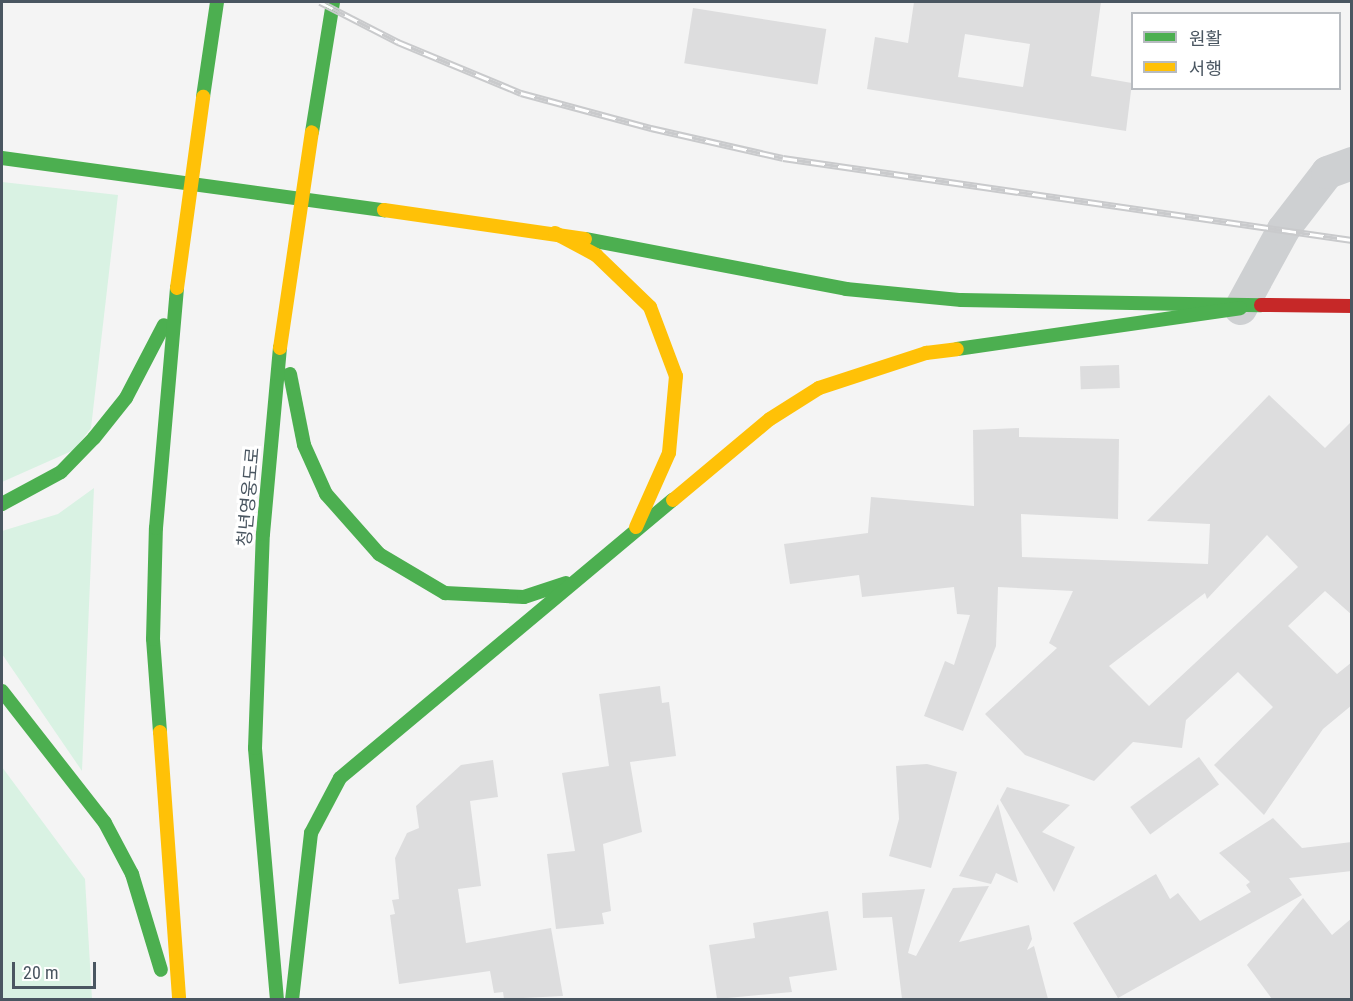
<!DOCTYPE html>
<html>
<head>
<meta charset="utf-8">
<style>
	body { margin:0 }
	#map { position:relative; width:1353px; height:1001px; overflow:hidden; background:#f4f4f4; font-family:"Roboto Condensed","Noto Sans KR",sans-serif }
	div>[style] { position:absolute }
	[style*='--x'] { left:calc(var(--x)*1px); top:calc(var(--y)*1px); width:calc(var(--w)*1px); rotate:calc(var(--a)*1deg) }
	.green>* { inset:0; background:#d9f2e3 }
	.building>* { inset:0; background:#ddddde; transform-origin:0 0 }
	.street>* { height:33px; margin:-16.5px; padding:0 16.5px; transform-origin:16.5px; border-radius:16.5px; background:#ced0d2 }
	.fast>* { height:14px; margin:-7px; padding:0 7px; transform-origin:7px; border-radius:7px; background:#4caf50 }
	.slow>* { height:14px; margin:-7px; padding:0 7px; transform-origin:7px; border-radius:7px; background:#ffc107 }
	.jam>* { height:14px; margin:-7px; padding:0 7px; transform-origin:7px; border-radius:7px; background:#c62828 }
	.rail>* { height:7px; margin-top:-3.5px; transform-origin:0; background:repeating-linear-gradient(90deg,#fff 0 14px,#c9cacc 0 28px); box-sizing:border-box; border-block:2px solid #c9cacc }
	span { translate:-50% -50%; white-space:nowrap; text-align:center; line-height:1.15; -webkit-text-stroke:6px #fff; paint-order:stroke }
	.street-label { font-size:18px; color:#4a5661 }
	.frame { position:absolute; inset:0; border:3px solid #4a5661; pointer-events:none }
	.legend { position:absolute; left:1131px; top:12px; width:210px; height:78px; box-sizing:border-box; background:#fff; border:2px solid #b7bbc0; margin:0; padding:8px 10px; list-style:none; font-size:18px; color:#4a5661 }
	.legend li { display:flex; align-items:center; gap:12px; height:30px }
	.legend b { width:30px; border:2px solid #b7bbc0 }
	.scale { position:absolute; left:12px; top:962px; width:84px; height:27px; box-sizing:border-box; border:3px solid #4a5661; border-top:0; padding-left:8px; font-size:18px; line-height:21px; white-space:nowrap; color:#4a5661; -webkit-text-stroke:4px #fff; paint-order:stroke }
</style>
</head>
<body>
<div id="map">
	<div class="green">
		<div style="clip-path:polygon(2px 182px,118px 195px,91px 428px,74px 450px,2px 482px)"></div>
		<div style="clip-path:polygon(94px 488px,82px 771px,2px 654px,2px 531px,58px 514px)"></div>
		<div style="clip-path:polygon(2px 767px,85px 879px,92px 999px,2px 999px)"></div>
	</div>
	<div class="building">
		<div style="clip-path:polygon(evenodd,914px 2px,1101px 2px,1091px 76px,1132px 83px,1126px 131px,867px 89px,875px 37px,908px 43px,914px 2px,965px 34px,1030px 44px,1023px 87px,958px 77px,965px 34px)"></div>
		<div style="left:693px;top:8px;width:135px;height:56px;rotate:9deg"></div>
		<div style="left:1119px;top:365px;width:23px;height:39px;rotate:88deg"></div>
		<div style="clip-path:polygon(evenodd,1269px 395px,1325px 448px,1352px 421px,1352px 615px,1325px 591px,1288px 626px,1337px 674px,1352px 662px,1352px 705px,1323px 729px,1264px 815px,1214px 765px,1273px 707px,1238px 672px,1186px 720px,1182px 748px,1133px 742px,1094px 781px,1025px 755px,985px 714px,1057px 648px,1049px 643px,1073px 591px,998px 587px,996px 646px,963px 731px,924px 716px,945px 661px,954px 665px,970px 615px,957px 614px,954px 587px,862px 597px,859px 575px,790px 584px,784px 544px,868px 533px,871px 497px,974px 506px,973px 430px,1019px 428px,1019px 437px,1119px 439px,1118px 519px,1021px 514px,1022px 557px,1208px 564px,1210px 524px,1147px 521px,1269px 395px,1267px 535px,1298px 567px,1149px 706px,1109px 666px,1205px 593px,1207px 599px,1267px 535px)"></div>
		<div style="clip-path:polygon(660px 686px,662px 703px,669px 702px,676px 756px,630px 762px,642px 832px,603px 844px,611px 911px,602px 913px,604px 924px,556px 929px,547px 854px,575px 851px,562px 773px,609px 766px,599px 694px)"></div>
		<div style="left:1199px;top:757px;width:34px;height:85px;rotate:54deg"></div>
		<div style="clip-path:polygon(493px 760px,498px 797px,470px 801px,481px 886px,458px 889px,466px 943px,551px 928px,563px 996px,504px 999px,503px 992px,494px 993px,490px 971px,399px 984px,390px 915px,395px 914px,392px 900px,399px 899px,395px 858px,407px 833px,419px 828px,416px 806px,461px 765px)"></div>
		<div style="clip-path:polygon(927px 764px,957px 772px,931px 868px,889px 856px,899px 819px,896px 766px)"></div>
		<div style="clip-path:polygon(1007px 787px,1070px 805px,1042px 832px,1075px 847px,1054px 892px,1000px 800px)"></div>
		<div style="clip-path:polygon(998px 804px,1018px 883px,996px 873px,991px 884px,959px 876px)"></div>
		<div style="clip-path:polygon(1273px 818px,1302px 848px,1352px 842px,1352px 871px,1289px 878px,1302px 895px,1118px 998px,1073px 923px,1156px 874px,1170px 899px,1178px 893px,1200px 921px,1251px 892px,1246px 885px,1250px 882px,1219px 853px)"></div>
		<div style="clip-path:polygon(989px 886px,959px 942px,1029px 925px,1032px 939px,1027px 950px,1034px 946px,1048px 999px,902px 999px,892px 917px,863px 918px,862px 893px,925px 889px,908px 953px,916px 956px,953px 888px)"></div>
		<div style="clip-path:polygon(1303px 898px,1332px 935px,1352px 918px,1352px 999px,1272px 999px,1247px 965px)"></div>
		<div style="clip-path:polygon(828px 911px,837px 970px,789px 977px,792px 992px,717px 999px,709px 945px,755px 938px,753px 923px)"></div>
	</div>
	<div class="street">
		<div style="--x:1240;--y:308;--w:90;--a:-61.4"></div>
		<div style="--x:1283;--y:229;--w:72;--a:-52.3"></div>
		<div style="--x:1327;--y:172;--w:27;--a:-20"></div>
	</div>
	<div class="fast">
		<div style="--x:203;--y:97;--w:96;--a:-81.6"></div>
		<div style="--x:312;--y:132;--w:132;--a:-80.8"></div>
		<div style="--x:2;--y:158;--w:386;--a:7.8"></div>
		<div style="--x:585;--y:239;--w:266;--a:10.8"></div>
		<div style="--x:846;--y:289;--w:116;--a:5.5"></div>
		<div style="--x:961;--y:300;--w:300;--a:1"></div>
		<div style="--x:957;--y:349;--w:286;--a:-8.2"></div>
		<div style="--x:290;--y:374;--w:72;--a:78.8"></div>
		<div style="--x:304;--y:445;--w:54;--a:65.8"></div>
		<div style="--x:326;--y:494;--w:80;--a:48.5"></div>
		<div style="--x:379;--y:554;--w:77;--a:30.6"></div>
		<div style="--x:445;--y:593;--w:79;--a:2.9"></div>
		<div style="--x:524;--y:597;--w:44;--a:-18.4"></div>
		<div style="--x:2;--y:504;--w:67;--a:-28.5"></div>
		<div style="--x:61;--y:472;--w:47;--a:-45.9"></div>
		<div style="--x:94;--y:438;--w:51;--a:-51.3"></div>
		<div style="--x:126;--y:398;--w:82;--a:-62.5"></div>
		<div style="--x:2;--y:691;--w:167;--a:52"></div>
		<div style="--x:105;--y:823;--w:58;--a:62.1"></div>
		<div style="--x:132;--y:874;--w:100;--a:73.2"></div>
		<div style="--x:160;--y:732;--w:93;--a:-94.3"></div>
		<div style="--x:153;--y:639;--w:111;--a:-88.5"></div>
		<div style="--x:156;--y:528;--w:241;--a:-85"></div>
		<div style="--x:277;--y:1000;--w:253;--a:-95"></div>
		<div style="--x:255;--y:748;--w:214;--a:-87.9"></div>
		<div style="--x:263;--y:534;--w:187;--a:-84.8"></div>
		<div style="--x:292;--y:1000;--w:168;--a:-83.5"></div>
		<div style="--x:311;--y:833;--w:62;--a:-62.2"></div>
		<div style="--x:340;--y:778;--w:434;--a:-39.9"></div>
	</div>
	<div class="slow">
		<div style="--x:384;--y:210;--w:203;--a:8.2"></div>
		<div style="--x:555;--y:233;--w:47;--a:28.2"></div>
		<div style="--x:596;--y:255;--w:75;--a:43.9"></div>
		<div style="--x:650;--y:307;--w:74;--a:69.4"></div>
		<div style="--x:676;--y:376;--w:77;--a:95.2"></div>
		<div style="--x:669;--y:453;--w:81;--a:114"></div>
		<div style="--x:177;--y:288;--w:193;--a:-82.2"></div>
		<div style="--x:280;--y:348;--w:218;--a:-81.6"></div>
		<div style="--x:673;--y:500;--w:126;--a:-39.9"></div>
		<div style="--x:770;--y:419;--w:58;--a:-32.3"></div>
		<div style="--x:819;--y:388;--w:113;--a:-18.1"></div>
		<div style="--x:926;--y:353;--w:31;--a:-7"></div>
		<div style="--x:160;--y:732;--w:269;--a:85.9"></div>
	</div>
	<div class="jam">
		<div style="--x:1261;--y:305;--w:91;--a:0.6"></div>
	</div>
	<div class="rail">
		<div style="--x:320;--y:2;--w:88;--a:27.1"></div>
		<div style="--x:398;--y:42;--w:133;--a:22.5"></div>
		<div style="--x:521;--y:93;--w:135;--a:15.1"></div>
		<div style="--x:651;--y:128;--w:135;--a:12.8"></div>
		<div style="--x:783;--y:158;--w:575;--a:8.2"></div>
	</div>
	<div class="street-label">
		<span style="left:249px;top:497px;rotate:-85deg">청년영웅도로</span>
	</div>
	<div class="frame"></div>
	<ul class="legend">
	<li><b style="height:8px;background:#4caf50"></b>원활</li>
	<li><b style="height:8px;background:#ffc107"></b>서행</li>
	</ul>
	<div class="scale">20 m</div>
</div>
</body>
</html>
